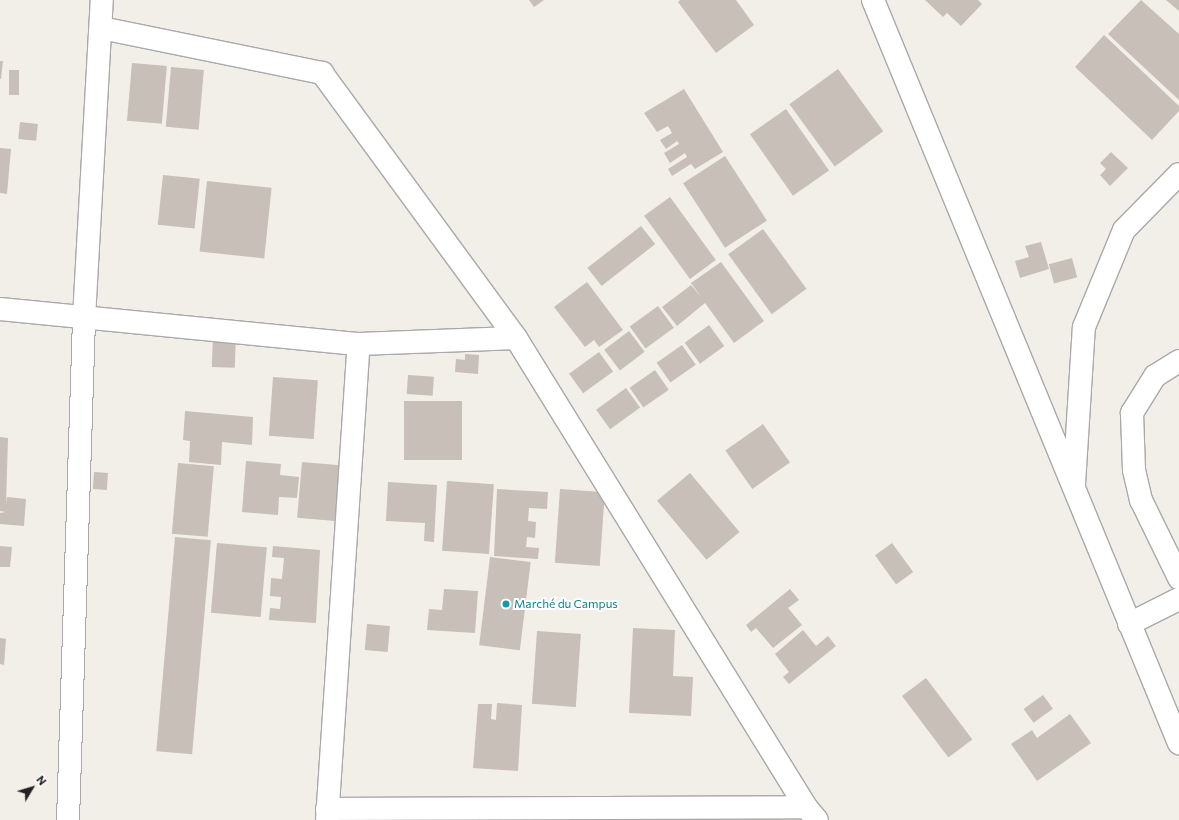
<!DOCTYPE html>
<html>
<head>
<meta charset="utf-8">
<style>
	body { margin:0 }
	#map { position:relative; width:1179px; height:820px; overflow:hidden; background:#f2efe9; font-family:Commissioner,sans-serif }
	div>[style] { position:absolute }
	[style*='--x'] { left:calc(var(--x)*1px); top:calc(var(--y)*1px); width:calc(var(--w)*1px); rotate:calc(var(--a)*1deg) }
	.building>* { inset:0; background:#c7bfb8; transform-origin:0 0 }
	.roads { filter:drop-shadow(1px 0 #a9a9a9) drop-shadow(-1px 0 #a9a9a9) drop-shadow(0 1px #a9a9a9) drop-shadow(0 -1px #a9a9a9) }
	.minor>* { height:22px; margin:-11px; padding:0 11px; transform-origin:11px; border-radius:11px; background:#fff }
	.tertiary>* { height:22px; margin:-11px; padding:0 11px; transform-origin:11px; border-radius:11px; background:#fff }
	.dots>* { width:11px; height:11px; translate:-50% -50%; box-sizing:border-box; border:2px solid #fff; border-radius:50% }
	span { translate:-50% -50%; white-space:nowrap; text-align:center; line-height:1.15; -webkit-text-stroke:4px #fff; paint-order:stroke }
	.culture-label { font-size:12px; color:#0d838f }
	.left { translate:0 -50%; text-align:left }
	.north { position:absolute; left:12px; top:768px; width:40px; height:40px; -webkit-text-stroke:3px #fff; paint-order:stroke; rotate:52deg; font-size:11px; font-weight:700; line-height:16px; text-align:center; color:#222 }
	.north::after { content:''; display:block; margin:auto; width:14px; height:18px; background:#222; clip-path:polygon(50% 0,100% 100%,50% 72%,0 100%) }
</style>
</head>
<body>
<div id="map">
	<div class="building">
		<div style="clip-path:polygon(529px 0,544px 0,534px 7px)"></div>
		<div style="clip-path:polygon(680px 0,736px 0,754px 25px,716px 53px,678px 2px)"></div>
		<div style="clip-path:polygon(925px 0,978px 0,982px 4px,961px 26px,947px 13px,943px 17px)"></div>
		<div style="clip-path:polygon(1141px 0,1179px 34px,1179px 100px,1108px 34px)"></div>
		<div style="clip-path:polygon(1166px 0,1179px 0,1179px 11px)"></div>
		<div style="clip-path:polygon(1104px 35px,1179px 106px,1179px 111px,1152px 140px,1075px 67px)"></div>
		<div style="clip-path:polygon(0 61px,3px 61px,1px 79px,0 79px)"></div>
		<div style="left:132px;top:63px;width:35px;height:58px;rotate:5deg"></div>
		<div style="left:171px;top:67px;width:33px;height:60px;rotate:5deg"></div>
		<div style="left:838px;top:69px;width:77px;height:60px;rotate:54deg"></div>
		<div style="left:9px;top:70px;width:10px;height:25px"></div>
		<div style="clip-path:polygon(684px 89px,723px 152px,695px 169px,691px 164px,672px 176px,668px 169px,687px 157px,685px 153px,670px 163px,664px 153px,679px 144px,677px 141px,666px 149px,660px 140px,672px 133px,668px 126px,657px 132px,644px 113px)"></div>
		<div style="left:786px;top:109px;width:75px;height:44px;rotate:55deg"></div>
		<div style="left:20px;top:122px;width:18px;height:17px;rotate:6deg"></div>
		<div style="clip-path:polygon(0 148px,11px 149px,7px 194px,0 193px)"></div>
		<div style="clip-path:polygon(1111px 152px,1128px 168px,1110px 186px,1100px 175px,1106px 169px,1100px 163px)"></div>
		<div style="left:725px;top:156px;width:77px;height:50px;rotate:57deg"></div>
		<div style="left:163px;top:175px;width:37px;height:50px;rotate:6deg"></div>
		<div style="left:207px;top:181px;width:65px;height:71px;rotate:6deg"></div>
		<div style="left:670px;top:197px;width:78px;height:32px;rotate:54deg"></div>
		<div style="left:641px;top:226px;width:23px;height:68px;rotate:52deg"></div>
		<div style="left:763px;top:229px;width:74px;height:43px;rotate:54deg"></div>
		<div style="clip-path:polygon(1041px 242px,1049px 269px,1020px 278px,1015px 261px,1029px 257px,1025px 246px)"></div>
		<div style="left:1072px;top:258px;width:20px;height:24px;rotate:75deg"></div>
		<div style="clip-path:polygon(721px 262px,764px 321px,734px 343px,705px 303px,677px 326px,662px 307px,691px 285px,701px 297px,691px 283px)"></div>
		<div style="clip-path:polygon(587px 282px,623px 330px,599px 347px,594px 340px,585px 347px,554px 307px)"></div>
		<div style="left:658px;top:306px;width:27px;height:35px;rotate:54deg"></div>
		<div style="left:709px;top:325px;width:26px;height:30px;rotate:54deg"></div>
		<div style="left:629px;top:331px;width:26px;height:31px;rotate:53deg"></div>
		<div style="left:213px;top:333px;width:23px;height:34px;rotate:2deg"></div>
		<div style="left:682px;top:345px;width:24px;height:31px;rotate:55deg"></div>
		<div style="left:599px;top:352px;width:24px;height:37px;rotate:54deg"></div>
		<div style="clip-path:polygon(465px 354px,479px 355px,478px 374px,455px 372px,456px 359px,465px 360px)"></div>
		<div style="left:655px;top:370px;width:24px;height:31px;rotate:55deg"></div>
		<div style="left:408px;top:375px;width:26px;height:19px;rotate:4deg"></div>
		<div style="left:273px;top:377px;width:45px;height:59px;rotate:4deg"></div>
		<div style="left:626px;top:388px;width:24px;height:37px;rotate:54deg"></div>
		<div style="left:404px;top:401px;width:58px;height:59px"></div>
		<div style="clip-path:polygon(185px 411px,253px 417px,252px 445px,222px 442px,221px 465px,189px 462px,190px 441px,183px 440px)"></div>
		<div style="left:763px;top:424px;width:47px;height:46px;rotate:55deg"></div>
		<div style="clip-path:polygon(0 437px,8px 438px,6px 504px,7px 497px,26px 499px,24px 526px,0 524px,0 513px,6px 512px,0 511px)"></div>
		<div style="clip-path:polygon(246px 461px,281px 464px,280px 475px,299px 477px,297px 498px,279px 497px,278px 515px,242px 512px)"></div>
		<div style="left:302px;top:462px;width:38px;height:56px;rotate:5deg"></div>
		<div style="left:178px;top:463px;width:36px;height:71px;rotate:5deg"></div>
		<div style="left:94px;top:472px;width:14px;height:17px;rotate:4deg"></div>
		<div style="left:690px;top:473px;width:77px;height:43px;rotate:50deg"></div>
		<div style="left:447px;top:481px;width:47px;height:70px;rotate:4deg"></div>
		<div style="clip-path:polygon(388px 482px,437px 485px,434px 542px,424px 541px,425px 523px,386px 521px)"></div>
		<div style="clip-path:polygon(497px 489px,548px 492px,547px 509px,529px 508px,528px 521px,536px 522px,535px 538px,527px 537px,526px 547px,539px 548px,538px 559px,494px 556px)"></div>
		<div style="left:560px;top:489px;width:45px;height:74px;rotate:4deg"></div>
		<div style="left:175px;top:537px;width:36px;height:215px;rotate:5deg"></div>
		<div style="left:217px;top:543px;width:50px;height:70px;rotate:5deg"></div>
		<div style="left:892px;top:543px;width:36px;height:21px;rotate:54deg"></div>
		<div style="clip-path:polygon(0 546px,12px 547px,10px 567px,0 567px)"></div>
		<div style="clip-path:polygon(273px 546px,320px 550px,316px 623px,269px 620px,270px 608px,280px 609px,281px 597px,270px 596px,271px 578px,282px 579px,284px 558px,272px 557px)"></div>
		<div style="left:490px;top:557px;width:41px;height:89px;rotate:7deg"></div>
		<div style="clip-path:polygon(444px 589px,478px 591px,475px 633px,427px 630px,429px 609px,442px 610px)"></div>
		<div style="clip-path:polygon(790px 589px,799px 600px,788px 608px,802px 625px,773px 648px,756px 628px,751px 632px,746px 625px)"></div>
		<div style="left:367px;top:624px;width:23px;height:26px;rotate:5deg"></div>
		<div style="clip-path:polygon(633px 628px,675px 630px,673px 676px,693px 677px,691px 716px,629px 713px)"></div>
		<div style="clip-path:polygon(803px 630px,816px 646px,828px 636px,836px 646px,789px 684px,783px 677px,789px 672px,775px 654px)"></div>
		<div style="left:537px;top:631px;width:44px;height:73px;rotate:4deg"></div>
		<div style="clip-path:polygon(0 638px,6px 639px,4px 665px,0 664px)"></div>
		<div style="left:926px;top:678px;width:77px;height:30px;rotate:53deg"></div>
		<div style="left:1043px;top:695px;width:17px;height:24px;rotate:54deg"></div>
		<div style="clip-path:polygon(497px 703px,522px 705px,518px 771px,473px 768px,478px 704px,492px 704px,491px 719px,496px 720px)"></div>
		<div style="clip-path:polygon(1070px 714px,1091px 743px,1037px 781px,1011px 744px,1032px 730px,1037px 738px)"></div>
	</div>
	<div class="roads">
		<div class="minor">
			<div style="--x:101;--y:28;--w:226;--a:11.5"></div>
			<div style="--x:322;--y:73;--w:328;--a:53.8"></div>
			<div style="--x:516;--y:338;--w:551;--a:58.27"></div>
			<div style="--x:806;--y:807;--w:17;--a:50"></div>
			<div style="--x:0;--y:309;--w:361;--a:5.6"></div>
			<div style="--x:359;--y:344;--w:157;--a:-2.2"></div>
			<div style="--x:1179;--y:361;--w:28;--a:148"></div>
			<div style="--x:1155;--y:376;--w:44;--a:121.9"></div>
			<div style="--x:1132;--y:413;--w:57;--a:88"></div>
			<div style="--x:1134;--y:470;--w:31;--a:77"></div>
			<div style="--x:1141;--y:500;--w:87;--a:64"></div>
			<div style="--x:1074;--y:484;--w:157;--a:-86.4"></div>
			<div style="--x:1084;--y:327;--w:105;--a:-67.6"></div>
			<div style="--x:1124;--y:230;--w:78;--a:-45.5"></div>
			<div style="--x:1129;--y:624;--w:56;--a:-26.6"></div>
			<div style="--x:327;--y:809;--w:479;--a:-0.2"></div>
			<div style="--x:68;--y:820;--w:502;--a:-88.17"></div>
			<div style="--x:84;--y:318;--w:319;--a:-86.8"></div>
			<div style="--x:327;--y:820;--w:477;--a:-86.2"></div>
		</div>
		<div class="tertiary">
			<div style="--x:873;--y:0;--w:804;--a:67.62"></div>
		</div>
	</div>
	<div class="dots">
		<div style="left:506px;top:604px;background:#0f9aa8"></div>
	</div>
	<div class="culture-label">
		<span class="left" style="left:514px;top:604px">Marché du Campus</span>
	</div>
	<div class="north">N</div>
</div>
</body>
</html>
